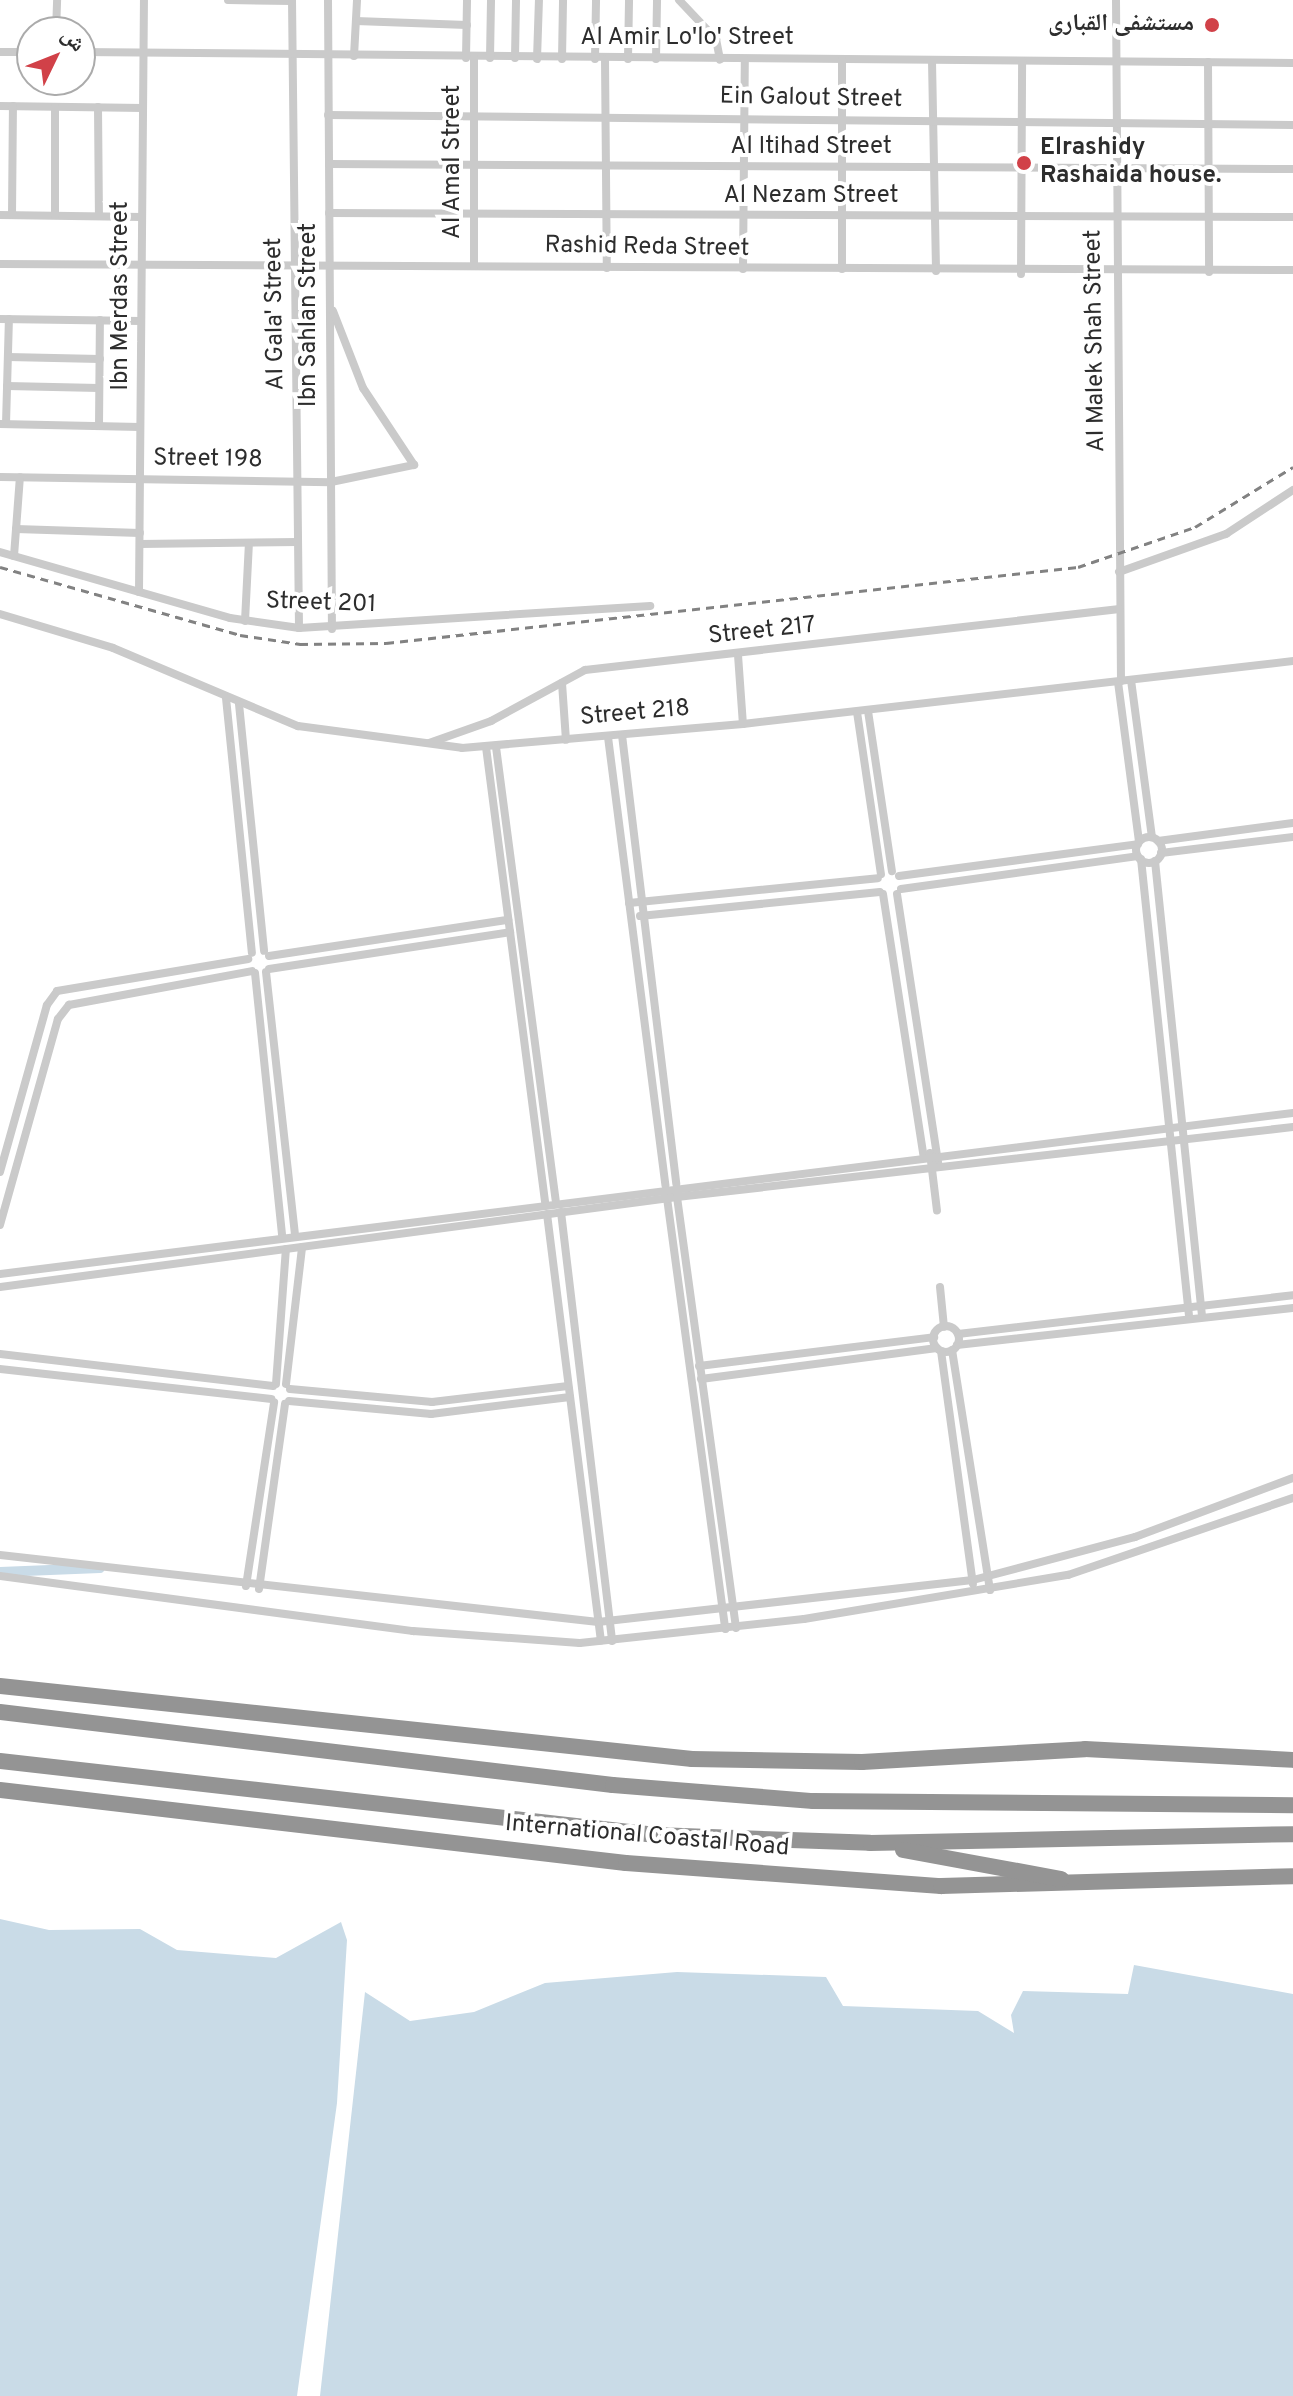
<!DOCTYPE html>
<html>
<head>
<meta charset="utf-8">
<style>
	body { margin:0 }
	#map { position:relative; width:1293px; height:2396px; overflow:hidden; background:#fff; font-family:Overpass,"Noto Naskh Arabic",sans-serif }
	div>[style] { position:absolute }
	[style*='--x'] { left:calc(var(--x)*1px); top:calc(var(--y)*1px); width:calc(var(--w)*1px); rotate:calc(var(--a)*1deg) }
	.water>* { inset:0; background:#c9dbe7 }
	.canal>* { height:10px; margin:-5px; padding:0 5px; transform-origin:5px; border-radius:5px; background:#c9dbe7 }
	.street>* { height:8px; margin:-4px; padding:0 4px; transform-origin:4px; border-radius:4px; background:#cacaca }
	.street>.ring { margin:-4px; padding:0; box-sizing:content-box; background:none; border:8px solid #cacaca; border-radius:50% }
	.highway>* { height:16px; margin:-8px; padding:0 8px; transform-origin:8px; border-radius:8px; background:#949494 }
	.rail>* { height:3px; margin-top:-1.5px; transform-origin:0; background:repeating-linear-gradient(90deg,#828282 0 8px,transparent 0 14px) }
	.dots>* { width:22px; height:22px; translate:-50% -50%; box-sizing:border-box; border:4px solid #fff; border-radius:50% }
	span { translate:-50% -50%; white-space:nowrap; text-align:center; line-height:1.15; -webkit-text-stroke:8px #fff; paint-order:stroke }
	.poi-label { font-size:24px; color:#2d2d2d; font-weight:700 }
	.right { translate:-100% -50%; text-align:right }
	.left { translate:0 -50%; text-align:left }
	.street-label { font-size:24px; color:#2d2d2d }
	.north { position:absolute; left:16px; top:16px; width:80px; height:80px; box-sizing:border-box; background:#fff; border:2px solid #ababab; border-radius:50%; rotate:47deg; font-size:22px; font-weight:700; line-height:32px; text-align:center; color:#2d2d2d }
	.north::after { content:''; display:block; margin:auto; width:28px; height:36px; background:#d14148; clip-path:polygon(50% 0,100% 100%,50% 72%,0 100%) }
</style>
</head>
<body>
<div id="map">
	<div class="water">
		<div style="clip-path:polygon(0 1919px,49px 1930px,140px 1929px,177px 1950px,276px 1958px,341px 1922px,347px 1940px,337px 2103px,297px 2396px,0 2396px)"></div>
		<div style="clip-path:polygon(1134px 1965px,1293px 1994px,1293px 2396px,320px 2396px,365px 1992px,410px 2021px,474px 2012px,545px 1983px,677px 1972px,826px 1977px,843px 2006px,978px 2011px,1014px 2033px,1011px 2015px,1023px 1991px,1128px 1994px)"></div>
	</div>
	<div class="canal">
		<div style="--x:0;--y:1572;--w:100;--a:-2.3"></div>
	</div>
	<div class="street">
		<div style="--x:228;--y:0;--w:64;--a:0.9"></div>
		<div style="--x:292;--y:0;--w:628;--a:89.36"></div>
		<div style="--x:328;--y:0;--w:629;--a:89.64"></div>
		<div style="--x:679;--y:0;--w:54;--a:46.5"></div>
		<div style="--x:716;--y:39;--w:21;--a:79"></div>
		<div style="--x:1116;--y:0;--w:681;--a:89.58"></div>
		<div style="--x:356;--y:21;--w:111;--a:2.1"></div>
		<div style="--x:56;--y:32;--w:32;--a:-88"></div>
		<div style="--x:0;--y:52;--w:32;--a:0"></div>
		<div style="--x:80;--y:52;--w:1213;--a:0.52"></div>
		<div style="--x:354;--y:56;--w:56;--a:-86.9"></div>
		<div style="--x:466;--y:58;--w:58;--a:-89"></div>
		<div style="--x:490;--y:58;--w:58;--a:-89"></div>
		<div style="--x:515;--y:58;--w:58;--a:-89"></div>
		<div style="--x:537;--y:59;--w:59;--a:-88.1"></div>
		<div style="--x:562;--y:59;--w:59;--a:-89"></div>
		<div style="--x:595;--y:59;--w:59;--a:-89"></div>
		<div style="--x:605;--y:59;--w:209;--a:89.5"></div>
		<div style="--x:628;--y:59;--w:59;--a:-89"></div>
		<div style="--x:656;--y:59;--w:59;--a:-89"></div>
		<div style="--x:932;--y:61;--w:210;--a:88.9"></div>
		<div style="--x:1208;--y:62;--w:210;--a:89.7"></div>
		<div style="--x:0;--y:106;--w:143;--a:0.8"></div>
		<div style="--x:98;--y:107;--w:109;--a:89.5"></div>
		<div style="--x:328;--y:115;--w:965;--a:0.59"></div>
		<div style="--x:329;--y:164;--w:964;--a:0.3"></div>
		<div style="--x:329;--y:213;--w:964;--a:0.24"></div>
		<div style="--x:0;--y:215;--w:142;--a:0.8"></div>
		<div style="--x:12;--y:215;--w:109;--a:-89.5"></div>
		<div style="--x:55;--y:215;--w:108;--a:-90"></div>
		<div style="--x:0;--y:264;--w:1293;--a:0.27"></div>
		<div style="--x:474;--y:266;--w:208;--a:-90"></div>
		<div style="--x:743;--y:269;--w:209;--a:-89.5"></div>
		<div style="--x:842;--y:269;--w:209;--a:-90"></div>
		<div style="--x:1021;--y:274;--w:213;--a:-89.7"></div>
		<div style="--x:0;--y:319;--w:141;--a:0.8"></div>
		<div style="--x:8;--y:357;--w:92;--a:1.2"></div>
		<div style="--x:7;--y:386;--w:92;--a:1.2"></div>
		<div style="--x:0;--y:424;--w:140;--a:1.2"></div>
		<div style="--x:6;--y:424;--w:105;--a:-88.4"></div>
		<div style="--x:99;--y:426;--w:106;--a:-89.5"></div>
		<div style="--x:0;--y:477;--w:331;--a:0.9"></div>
		<div style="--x:331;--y:482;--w:85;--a:-11.6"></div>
		<div style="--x:414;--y:465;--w:92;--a:-123.5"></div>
		<div style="--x:363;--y:388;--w:83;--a:-111.3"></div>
		<div style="--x:16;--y:529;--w:124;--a:1.8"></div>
		<div style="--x:140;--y:544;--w:158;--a:-0.7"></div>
		<div style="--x:0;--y:552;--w:239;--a:16"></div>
		<div style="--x:230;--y:618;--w:70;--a:8.2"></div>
		<div style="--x:299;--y:628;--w:352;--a:-3.6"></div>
		<div style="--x:14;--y:556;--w:79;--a:-85.7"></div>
		<div style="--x:1119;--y:572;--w:114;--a:-19.6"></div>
		<div style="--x:1226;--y:534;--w:80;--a:-33.3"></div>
		<div style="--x:139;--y:592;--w:592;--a:-89.52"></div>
		<div style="--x:0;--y:614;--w:118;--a:16.7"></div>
		<div style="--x:113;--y:648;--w:201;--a:22.9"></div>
		<div style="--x:298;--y:726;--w:165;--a:7.6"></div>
		<div style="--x:462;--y:748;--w:282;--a:-4.9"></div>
		<div style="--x:743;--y:724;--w:554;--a:-6.53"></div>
		<div style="--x:245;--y:621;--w:78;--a:-87.1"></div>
		<div style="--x:738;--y:655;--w:69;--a:85.9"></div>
		<div style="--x:1131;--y:680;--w:158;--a:82.4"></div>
		<div style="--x:1118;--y:682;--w:161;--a:82.5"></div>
		<div style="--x:562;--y:683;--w:57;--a:86"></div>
		<div style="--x:226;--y:698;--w:256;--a:84.2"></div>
		<div style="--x:239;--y:704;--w:248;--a:84.2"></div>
		<div style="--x:868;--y:711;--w:162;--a:81.5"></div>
		<div style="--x:857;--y:712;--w:164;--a:81.6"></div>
		<div style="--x:622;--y:735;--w:452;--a:83.1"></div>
		<div style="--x:608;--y:737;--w:452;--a:82.7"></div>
		<div style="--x:429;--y:743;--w:66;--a:-19.5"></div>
		<div style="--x:491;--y:721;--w:107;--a:-28.5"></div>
		<div style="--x:585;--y:670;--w:538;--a:-6.5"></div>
		<div style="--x:486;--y:747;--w:459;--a:82.6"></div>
		<div style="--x:496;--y:747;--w:457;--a:82.5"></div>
		<div class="ring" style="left:1136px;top:837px;width:18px;height:18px"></div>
		<div style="--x:1158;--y:841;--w:136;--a:-7.6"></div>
		<div style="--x:1161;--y:853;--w:133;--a:-6.9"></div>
		<div style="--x:1141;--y:859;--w:458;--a:84"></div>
		<div style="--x:1155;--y:861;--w:455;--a:84.1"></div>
		<div style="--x:899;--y:876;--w:241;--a:-7.6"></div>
		<div style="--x:901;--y:889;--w:239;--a:-7.9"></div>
		<div style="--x:883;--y:894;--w:267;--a:81.2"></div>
		<div style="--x:897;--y:894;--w:276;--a:81.3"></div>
		<div style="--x:629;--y:903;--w:250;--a:-5.7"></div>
		<div style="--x:640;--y:916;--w:241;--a:-5.7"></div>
		<div style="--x:269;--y:956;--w:242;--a:-8.6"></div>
		<div style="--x:269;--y:969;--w:244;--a:-8.7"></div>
		<div style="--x:266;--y:972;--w:265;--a:83.7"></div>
		<div style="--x:255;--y:973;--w:264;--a:84.1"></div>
		<div style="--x:930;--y:1153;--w:58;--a:83.1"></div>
		<div style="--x:0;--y:1172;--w:173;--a:-74.3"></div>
		<div style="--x:47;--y:1005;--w:17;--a:-54"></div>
		<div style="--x:57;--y:991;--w:194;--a:-9.5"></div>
		<div style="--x:677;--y:1197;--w:435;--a:82.2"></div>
		<div style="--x:667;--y:1198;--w:435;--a:82.3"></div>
		<div style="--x:561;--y:1212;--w:432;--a:83.2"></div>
		<div style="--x:547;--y:1214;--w:430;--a:82.8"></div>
		<div style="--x:0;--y:1225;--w:214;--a:-74.3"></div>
		<div style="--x:58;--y:1019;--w:18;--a:-52"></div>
		<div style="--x:69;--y:1005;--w:186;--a:-10.5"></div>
		<div style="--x:0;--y:1274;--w:1303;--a:-7.1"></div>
		<div style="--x:0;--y:1287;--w:683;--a:-7.57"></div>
		<div style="--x:677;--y:1197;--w:620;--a:-6.48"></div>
		<div style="--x:940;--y:1287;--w:40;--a:84.3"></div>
		<div class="ring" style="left:933px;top:1326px;width:18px;height:18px"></div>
		<div style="--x:958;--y:1334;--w:337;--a:-6.6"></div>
		<div style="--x:957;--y:1345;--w:338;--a:-6.3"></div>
		<div style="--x:952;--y:1350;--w:243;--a:81"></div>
		<div style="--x:941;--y:1351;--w:235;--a:82.2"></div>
		<div style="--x:0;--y:1354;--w:275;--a:6.7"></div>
		<div style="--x:699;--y:1366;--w:237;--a:-7"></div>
		<div style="--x:0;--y:1369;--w:273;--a:6.3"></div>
		<div style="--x:701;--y:1379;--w:238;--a:-7.5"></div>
		<div style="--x:276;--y:1384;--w:135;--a:-85.8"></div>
		<div style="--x:286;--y:1384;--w:138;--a:-83.3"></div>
		<div style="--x:290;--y:1389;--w:143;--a:5.2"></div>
		<div style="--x:432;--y:1402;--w:137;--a:-6.7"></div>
		<div style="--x:289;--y:1401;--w:143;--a:5.2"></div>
		<div style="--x:431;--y:1414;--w:140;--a:-7"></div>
		<div style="--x:0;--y:1555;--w:602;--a:6.39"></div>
		<div style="--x:598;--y:1622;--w:377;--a:-6.4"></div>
		<div style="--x:973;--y:1580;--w:168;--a:-14.9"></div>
		<div style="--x:1135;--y:1537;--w:169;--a:-20.5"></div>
		<div style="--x:0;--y:1576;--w:417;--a:7.6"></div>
		<div style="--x:413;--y:1631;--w:167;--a:4.1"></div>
		<div style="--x:580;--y:1643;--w:225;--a:-6.1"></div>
		<div style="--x:804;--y:1619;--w:268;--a:-9.5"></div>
		<div style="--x:1068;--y:1575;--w:238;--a:-18.9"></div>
		<div style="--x:246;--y:1586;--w:186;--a:-81.3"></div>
		<div style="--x:259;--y:1589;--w:187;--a:-82"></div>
	</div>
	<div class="highway">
		<div style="--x:0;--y:1686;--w:696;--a:6.02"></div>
		<div style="--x:692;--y:1759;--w:170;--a:1"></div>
		<div style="--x:862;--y:1762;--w:223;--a:-3.3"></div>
		<div style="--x:1085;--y:1749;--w:208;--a:3"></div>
		<div style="--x:0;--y:1712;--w:617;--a:6.79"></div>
		<div style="--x:613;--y:1785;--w:201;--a:4.6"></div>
		<div style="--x:813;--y:1801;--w:480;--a:0.5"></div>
		<div style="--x:0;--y:1761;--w:660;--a:6.44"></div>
		<div style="--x:656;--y:1835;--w:214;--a:2.1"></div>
		<div style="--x:870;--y:1843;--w:423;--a:-1.2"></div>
		<div style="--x:0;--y:1790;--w:630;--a:6.65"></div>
		<div style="--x:626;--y:1863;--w:316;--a:4.2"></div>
		<div style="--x:941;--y:1886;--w:352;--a:-1.6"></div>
		<div style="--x:903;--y:1850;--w:161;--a:10.4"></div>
	</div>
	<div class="rail">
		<div style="--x:0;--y:567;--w:249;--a:15.8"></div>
		<div style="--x:240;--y:635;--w:61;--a:8.5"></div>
		<div style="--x:300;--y:644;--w:86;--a:-0.7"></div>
		<div style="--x:386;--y:643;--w:696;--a:-6.27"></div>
		<div style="--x:1078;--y:567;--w:124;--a:-18.9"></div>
		<div style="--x:1195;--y:527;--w:115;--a:-31.5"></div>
	</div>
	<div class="dots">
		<div style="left:1212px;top:25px;background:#d14148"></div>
		<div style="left:1024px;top:163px;background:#d14148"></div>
	</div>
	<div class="poi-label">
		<span class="right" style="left:1194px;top:25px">مستشفى القبارى</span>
		<span class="left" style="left:1040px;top:163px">Elrashidy<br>Rashaida house.</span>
	</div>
	<div class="street-label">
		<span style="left:687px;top:39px">Al Amir Lo'lo' Street</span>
		<span style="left:811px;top:99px;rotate:1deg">Ein Galout Street</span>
		<span style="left:811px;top:148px">Al Itihad Street</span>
		<span style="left:454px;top:162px;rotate:-90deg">Al Amal Street</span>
		<span style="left:811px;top:197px">Al Nezam Street</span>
		<span style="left:647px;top:248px;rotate:1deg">Rashid Reda Street</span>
		<span style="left:122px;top:296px;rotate:-90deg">Ibn Merdas Street</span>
		<span style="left:276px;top:314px;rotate:-91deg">Al Gala' Street</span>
		<span style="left:310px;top:315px;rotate:-90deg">Ibn Sahlan Street</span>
		<span style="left:1096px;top:341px;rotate:-91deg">Al Malek Shah Street</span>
		<span style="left:208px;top:460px;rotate:1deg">Street 198</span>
		<span style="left:321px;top:604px;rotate:2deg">Street 201</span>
		<span style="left:762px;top:632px;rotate:-6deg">Street 217</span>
		<span style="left:635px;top:714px;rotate:-5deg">Street 218</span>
		<span style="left:647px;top:1837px;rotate:5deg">International Coastal Road</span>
	</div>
	<div class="north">ش</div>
</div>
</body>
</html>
